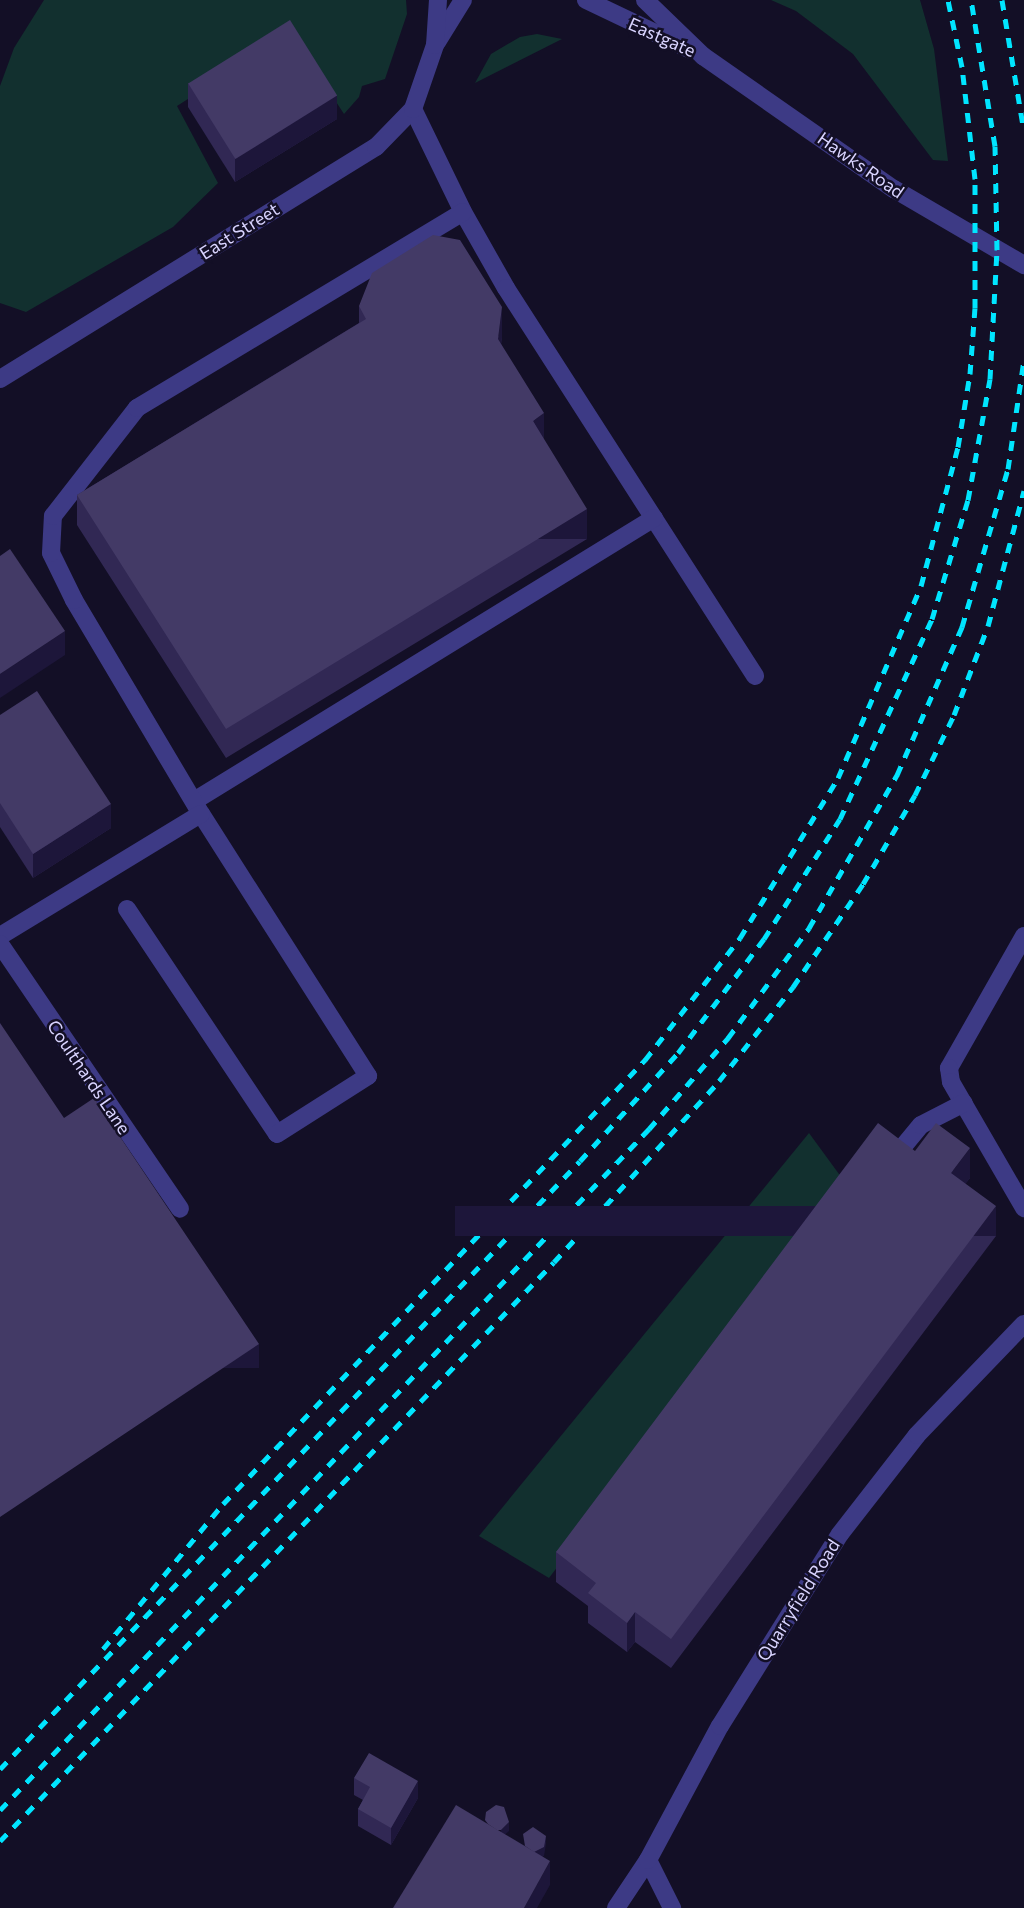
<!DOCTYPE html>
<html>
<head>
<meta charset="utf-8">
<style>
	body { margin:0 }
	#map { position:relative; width:1024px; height:1908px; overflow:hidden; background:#130f26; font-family:Commissioner,sans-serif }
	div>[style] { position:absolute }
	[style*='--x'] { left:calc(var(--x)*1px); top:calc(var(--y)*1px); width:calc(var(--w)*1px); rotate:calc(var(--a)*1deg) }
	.green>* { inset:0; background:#12302f }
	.service>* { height:18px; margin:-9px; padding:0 9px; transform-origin:9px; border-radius:9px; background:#3d3a85 }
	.minor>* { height:18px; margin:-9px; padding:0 9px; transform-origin:9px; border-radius:9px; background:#3d3a85 }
	.tertiary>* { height:18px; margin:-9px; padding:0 9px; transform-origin:9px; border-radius:9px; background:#3d3a85 }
	.rail>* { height:5px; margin-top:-2.5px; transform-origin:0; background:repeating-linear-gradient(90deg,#00e5ff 0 10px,transparent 0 19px) }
	.wall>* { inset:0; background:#312854 }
	.shaded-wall>* { inset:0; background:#1d163a; transform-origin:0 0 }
	.building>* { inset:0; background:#433a66; transform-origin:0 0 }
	span { translate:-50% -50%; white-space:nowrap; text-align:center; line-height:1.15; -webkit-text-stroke:5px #130f26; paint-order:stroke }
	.street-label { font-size:18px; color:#d9d4ff }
</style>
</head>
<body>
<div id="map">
	<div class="green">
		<div style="clip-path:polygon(44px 0,406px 0,407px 14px,385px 79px,362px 86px,359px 97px,344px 114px,291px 33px,177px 106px,218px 183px,173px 227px,26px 312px,0 303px,0 86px,14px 48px)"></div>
		<div style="clip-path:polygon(771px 0,920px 0,934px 49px,948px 161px,933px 160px,853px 54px,796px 11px)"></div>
		<div style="clip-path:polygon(537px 34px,562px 39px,475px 83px,491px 54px,520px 37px)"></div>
		<div style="clip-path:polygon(809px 1133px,847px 1185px,549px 1578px,479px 1536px)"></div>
	</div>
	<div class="service">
		<div style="--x:437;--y:42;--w:49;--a:-58.2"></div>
		<div style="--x:413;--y:109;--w:114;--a:64.1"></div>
		<div style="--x:463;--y:212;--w:87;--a:60.5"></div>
		<div style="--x:506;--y:288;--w:461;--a:57.3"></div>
		<div style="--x:0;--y:379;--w:442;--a:-31.7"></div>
		<div style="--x:376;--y:147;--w:53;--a:-45.8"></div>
		<div style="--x:413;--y:109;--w:68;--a:-71"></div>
		<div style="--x:435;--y:45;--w:45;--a:-86.2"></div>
		<div style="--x:194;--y:801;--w:540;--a:-31.6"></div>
		<div style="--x:127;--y:909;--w:270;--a:56.3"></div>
		<div style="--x:277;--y:1134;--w:108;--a:-32.5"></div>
		<div style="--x:368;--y:1076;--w:311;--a:-122.5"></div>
		<div style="--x:201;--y:814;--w:249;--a:-120.7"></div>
		<div style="--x:74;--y:600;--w:52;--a:-116.1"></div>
		<div style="--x:51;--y:553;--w:37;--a:-87"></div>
		<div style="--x:53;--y:516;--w:137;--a:-52.1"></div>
		<div style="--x:137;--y:408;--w:380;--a:-31"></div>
		<div style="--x:0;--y:936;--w:235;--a:-31.3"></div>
		<div style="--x:1024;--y:936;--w:152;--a:119.6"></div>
		<div style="--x:949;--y:1068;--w:14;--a:82"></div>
		<div style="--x:951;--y:1082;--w:146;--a:59.9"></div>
		<div style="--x:0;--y:944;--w:320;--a:55.8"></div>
		<div style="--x:892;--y:1160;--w:45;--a:-50.4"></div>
		<div style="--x:921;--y:1125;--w:48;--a:-27.1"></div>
		<div style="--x:648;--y:1860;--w:54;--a:63.4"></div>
	</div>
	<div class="minor">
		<div style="--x:616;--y:1908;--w:58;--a:-56.3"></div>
		<div style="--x:648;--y:1860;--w:152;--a:-61.8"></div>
		<div style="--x:720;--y:1726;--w:226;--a:-58"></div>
		<div style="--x:840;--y:1534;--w:125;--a:-52.1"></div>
		<div style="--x:917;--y:1435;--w:154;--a:-46.1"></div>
	</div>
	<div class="tertiary">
		<div style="--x:586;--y:0;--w:116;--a:25.5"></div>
		<div style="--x:645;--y:0;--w:81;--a:44"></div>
		<div style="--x:703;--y:56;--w:233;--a:34.9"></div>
		<div style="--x:894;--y:189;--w:151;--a:30.3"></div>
	</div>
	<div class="rail">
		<div style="--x:1002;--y:0;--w:133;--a:80.5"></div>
		<div style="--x:103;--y:1649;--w:188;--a:-50.4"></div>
		<div style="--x:223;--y:1504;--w:613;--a:-46.46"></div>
		<div style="--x:645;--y:1060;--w:155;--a:-52.1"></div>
		<div style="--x:740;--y:938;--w:188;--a:-58.5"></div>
		<div style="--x:838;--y:778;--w:209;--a:-66.6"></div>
		<div style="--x:921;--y:586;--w:144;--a:-75.1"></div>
		<div style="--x:958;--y:447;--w:74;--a:-80.7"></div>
		<div style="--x:970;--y:374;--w:66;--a:-85.7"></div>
		<div style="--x:975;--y:308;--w:129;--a:-90"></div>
		<div style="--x:975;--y:179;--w:113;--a:-96.6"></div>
		<div style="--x:962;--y:67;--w:68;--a:-101.8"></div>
		<div style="--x:0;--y:1769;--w:840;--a:-46.35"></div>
		<div style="--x:580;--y:1161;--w:146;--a:-47.8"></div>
		<div style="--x:678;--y:1053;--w:143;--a:-53"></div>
		<div style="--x:764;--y:939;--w:142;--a:-57.7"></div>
		<div style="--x:840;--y:819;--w:220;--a:-65.3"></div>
		<div style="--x:932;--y:619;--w:124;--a:-73.2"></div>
		<div style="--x:968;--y:500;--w:123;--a:-79.7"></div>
		<div style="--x:990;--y:379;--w:129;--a:-86.9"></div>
		<div style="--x:997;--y:250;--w:104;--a:-91.1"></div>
		<div style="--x:995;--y:146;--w:148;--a:-99.3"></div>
		<div style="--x:0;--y:1810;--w:941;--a:-46.38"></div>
		<div style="--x:649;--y:1129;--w:121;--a:-49"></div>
		<div style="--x:728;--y:1038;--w:137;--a:-53.6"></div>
		<div style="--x:809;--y:928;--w:177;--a:-60.1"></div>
		<div style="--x:897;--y:775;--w:162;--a:-66.3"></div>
		<div style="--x:962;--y:627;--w:165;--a:-73.8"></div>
		<div style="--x:1008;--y:469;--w:111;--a:-81.7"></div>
		<div style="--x:0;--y:1841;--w:801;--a:-46.26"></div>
		<div style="--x:554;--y:1262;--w:245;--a:-47.6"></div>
		<div style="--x:719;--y:1081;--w:120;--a:-51.8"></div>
		<div style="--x:793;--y:987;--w:125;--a:-55.8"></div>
		<div style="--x:863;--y:884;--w:103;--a:-59.7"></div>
		<div style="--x:915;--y:795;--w:89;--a:-64"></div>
		<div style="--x:954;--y:715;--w:95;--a:-69.1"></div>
		<div style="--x:988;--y:626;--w:140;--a:-75.1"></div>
	</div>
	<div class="wall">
		<div style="clip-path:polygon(188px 83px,337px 119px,235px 182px,188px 107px)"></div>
		<div style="clip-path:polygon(359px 306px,502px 337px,501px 344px,544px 440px,587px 539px,226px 758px,77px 525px,77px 495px,359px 323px)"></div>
		<div style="clip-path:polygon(0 715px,111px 828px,33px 878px,0 827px)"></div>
		<div style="clip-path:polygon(915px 1151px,970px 1178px,965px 1184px,996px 1236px,671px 1668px,635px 1642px,627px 1652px,588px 1623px,588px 1606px,556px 1582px,556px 1552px)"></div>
		<div style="clip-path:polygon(354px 1778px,418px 1798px,391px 1845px,358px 1826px,358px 1809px,363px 1800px,354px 1795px)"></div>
	</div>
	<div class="shaded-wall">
		<div style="clip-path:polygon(337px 95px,337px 119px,235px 182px,235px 158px)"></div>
		<div style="clip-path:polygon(502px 307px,502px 337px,498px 369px,498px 339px)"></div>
		<div style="clip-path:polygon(544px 413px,544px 442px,533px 421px)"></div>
		<div style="left:587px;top:509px;width:30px;height:423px;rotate:90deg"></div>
		<div style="clip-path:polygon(65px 631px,65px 655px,0 698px,0 674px)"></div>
		<div style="clip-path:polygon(111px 804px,111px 828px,33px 878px,33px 854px)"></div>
		<div style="clip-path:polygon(970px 1148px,970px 1178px,951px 1202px,951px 1173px)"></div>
		<div style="left:996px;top:1206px;width:30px;height:541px;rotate:90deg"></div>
		<div style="left:259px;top:1344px;width:24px;height:311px;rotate:90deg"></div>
		<div style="clip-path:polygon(635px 1612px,635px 1642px,627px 1652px,627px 1623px)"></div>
		<div style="clip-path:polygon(418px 1781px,418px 1798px,391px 1845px,391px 1828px)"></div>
		<div style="clip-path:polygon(509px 1822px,509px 1831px,501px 1838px,501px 1830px)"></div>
		<div style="clip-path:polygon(546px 1836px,546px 1844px,544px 1856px,533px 1861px,533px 1852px)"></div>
		<div style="clip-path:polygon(550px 1861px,550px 1885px,537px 1908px,524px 1908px)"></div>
	</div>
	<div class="building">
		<div style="left:290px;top:20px;width:89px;height:120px;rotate:58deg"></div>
		<div style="clip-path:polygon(433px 235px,460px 240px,502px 307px,498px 339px,544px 413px,533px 421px,587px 509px,226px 729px,77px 495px,366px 319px,359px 306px,372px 273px)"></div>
		<div style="clip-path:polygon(10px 549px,65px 631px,0 674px,0 556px)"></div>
		<div style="clip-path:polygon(37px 691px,111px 804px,33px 854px,0 803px,0 715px)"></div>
		<div style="clip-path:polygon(0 1023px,64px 1118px,94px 1098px,259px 1344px,0 1517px)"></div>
		<div style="clip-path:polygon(878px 1123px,915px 1151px,936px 1123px,970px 1148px,951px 1173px,996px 1206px,671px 1639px,635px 1612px,627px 1623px,588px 1593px,596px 1583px,556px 1552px)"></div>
		<div style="clip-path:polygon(369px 1753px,418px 1781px,391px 1828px,358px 1809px,370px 1787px,354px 1778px)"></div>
		<div style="clip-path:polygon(456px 1805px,550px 1861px,524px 1908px,393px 1908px)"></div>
		<div style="clip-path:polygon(496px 1805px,504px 1807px,509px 1822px,501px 1830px,497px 1830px,488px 1824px,485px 1820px,486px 1812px)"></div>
		<div style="clip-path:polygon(533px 1827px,546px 1836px,544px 1847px,534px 1852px,525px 1846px,523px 1834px)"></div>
	</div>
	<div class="street-label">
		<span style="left:662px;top:37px;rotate:24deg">Eastgate</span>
		<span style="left:861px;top:165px;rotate:35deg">Hawks Road</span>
		<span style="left:239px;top:231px;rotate:-32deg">East Street</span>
		<span style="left:89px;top:1077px;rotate:56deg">Coulthards Lane</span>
		<span style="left:798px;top:1600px;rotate:-58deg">Quarryfield Road</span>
	</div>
</div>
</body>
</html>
